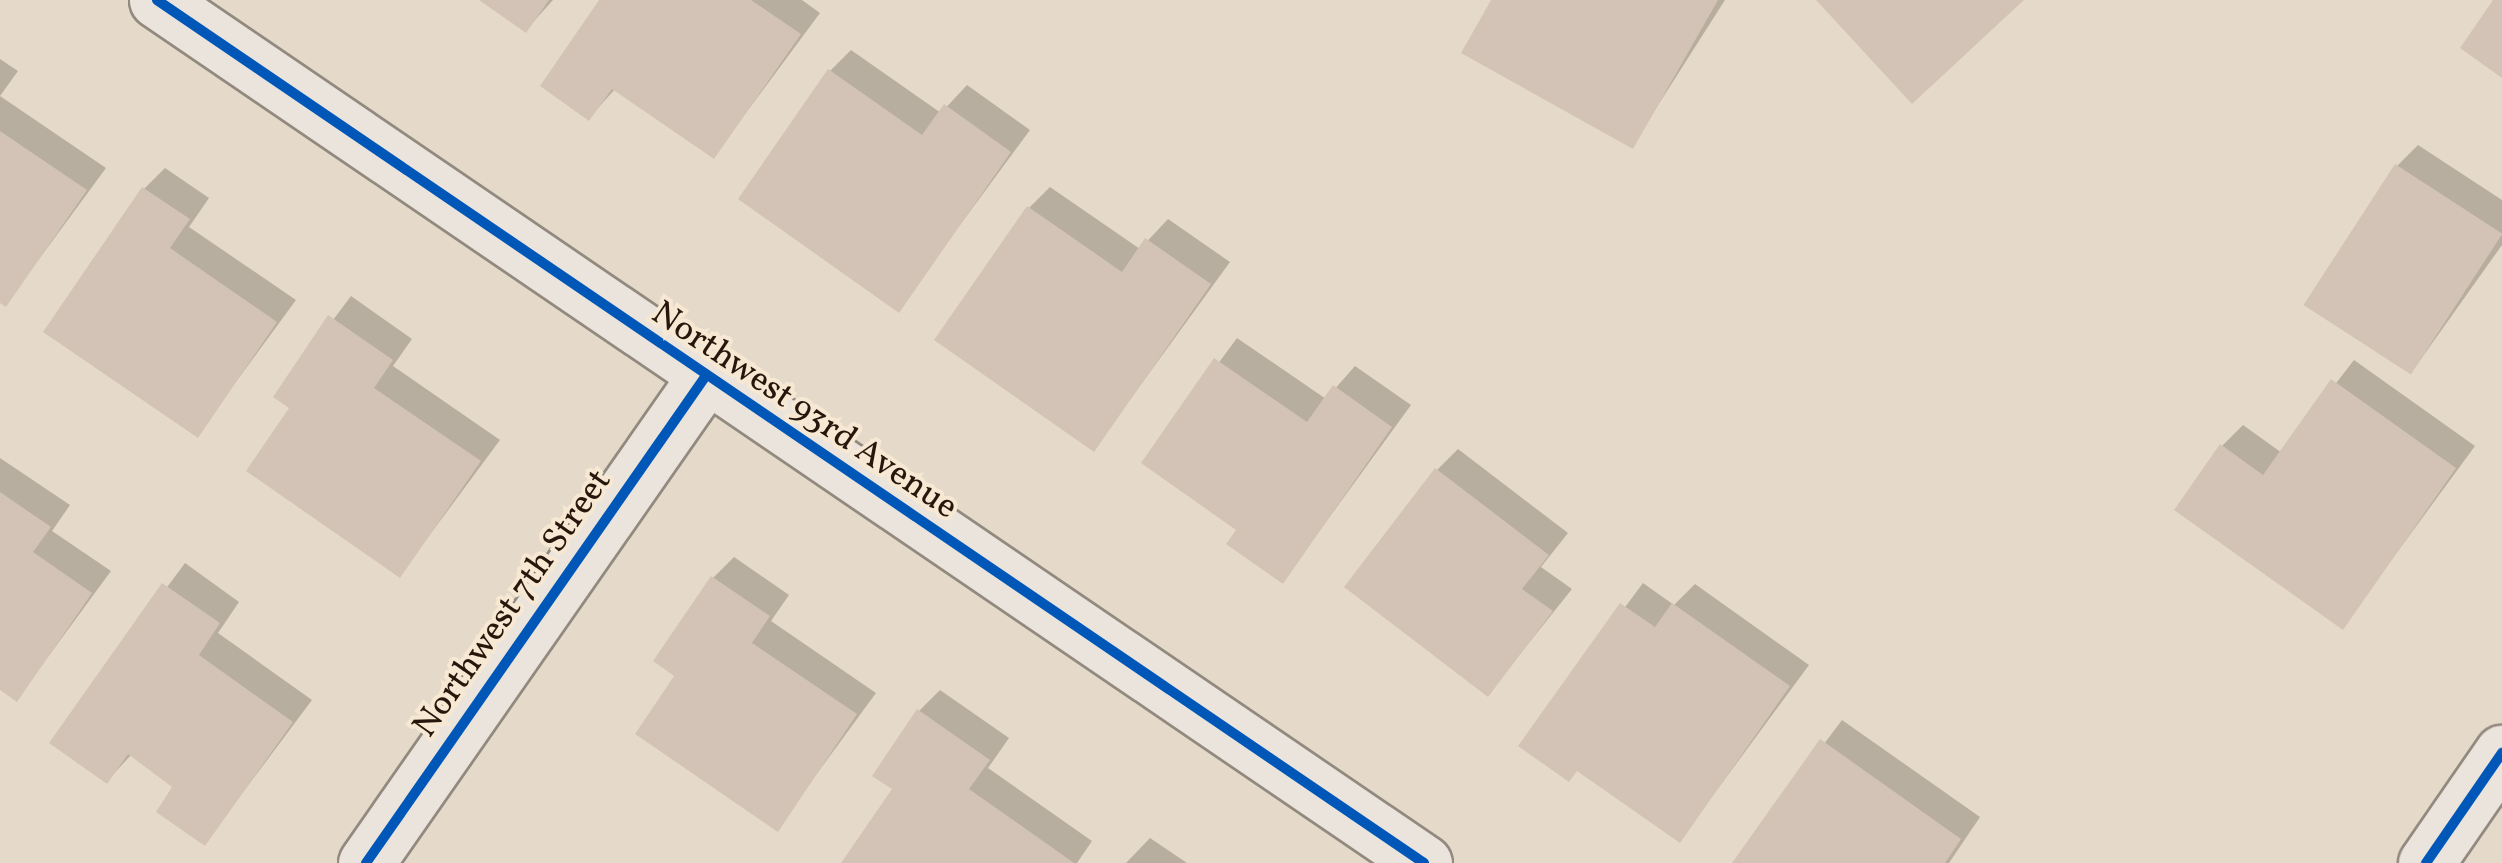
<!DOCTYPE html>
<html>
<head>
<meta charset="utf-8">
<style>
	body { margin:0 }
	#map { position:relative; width:2502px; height:863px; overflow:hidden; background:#e5dac9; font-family:Vollkorn,serif }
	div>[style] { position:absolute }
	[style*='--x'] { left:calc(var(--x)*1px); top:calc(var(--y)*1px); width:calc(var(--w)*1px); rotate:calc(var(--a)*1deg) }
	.shadow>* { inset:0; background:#0003 }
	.building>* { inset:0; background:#d3c3b6; transform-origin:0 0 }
	.roads { filter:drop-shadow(2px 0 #928a7f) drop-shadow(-2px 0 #928a7f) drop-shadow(0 2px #928a7f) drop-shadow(0 -2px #928a7f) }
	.minor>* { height:55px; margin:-27.5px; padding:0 27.5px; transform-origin:27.5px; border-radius:27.5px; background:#eae4dc }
	.cycleway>* { height:10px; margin:-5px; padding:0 5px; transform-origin:5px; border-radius:5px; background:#0057b8 }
	span { translate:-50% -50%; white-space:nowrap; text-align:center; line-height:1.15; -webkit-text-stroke:8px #f7e8d3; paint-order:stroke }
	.street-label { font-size:35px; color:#26160c }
</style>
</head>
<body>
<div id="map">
	<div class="shadow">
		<div style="clip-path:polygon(484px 0,553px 0,526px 30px)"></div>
		<div style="clip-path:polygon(602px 0,802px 0,820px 13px,714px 156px,616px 88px,589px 118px)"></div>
		<div style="clip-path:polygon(1493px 0,1725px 0,1632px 146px)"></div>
		<div style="clip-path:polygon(851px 50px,941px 113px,967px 85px,1030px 130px,898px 309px,830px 71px)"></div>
		<div style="clip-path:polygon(0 59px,18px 71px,0 96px,106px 168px,6px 304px,0 300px)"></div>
		<div style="clip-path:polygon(2418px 145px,2502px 200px,2502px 245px,2411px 373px,2397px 166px)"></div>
		<div style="clip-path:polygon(165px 168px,209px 198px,189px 227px,296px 300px,197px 435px,144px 189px)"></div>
		<div style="clip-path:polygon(1050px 187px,1140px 249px,1168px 219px,1230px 262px,1094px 449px,1029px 208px)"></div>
		<div style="clip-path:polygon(351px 296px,412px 339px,393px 366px,500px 440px,400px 575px,293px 407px,276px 396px)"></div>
		<div style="clip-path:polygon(1237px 338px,1326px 399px,1355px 366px,1411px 405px,1283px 581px,1240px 529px,1145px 463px)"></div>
		<div style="clip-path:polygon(2354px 360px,2475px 446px,2343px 626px,2222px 446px,2243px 425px,2282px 453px)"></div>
		<div style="clip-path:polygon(1458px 449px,1568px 533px,1541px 567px,1572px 589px,1488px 694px,1437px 470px)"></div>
		<div style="clip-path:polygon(0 458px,70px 505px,52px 531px,111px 571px,17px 699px,0 687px)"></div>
		<div style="clip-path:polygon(734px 557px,789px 595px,771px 621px,876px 693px,777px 828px,678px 675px,713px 578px)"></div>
		<div style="clip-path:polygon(185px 563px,239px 602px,218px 633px,312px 700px,205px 843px,176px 786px,132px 754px,107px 781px,52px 742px)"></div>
		<div style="clip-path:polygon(1643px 583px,1674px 605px,1695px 584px,1809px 665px,1680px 840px,1578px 769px,1522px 746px)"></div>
		<div style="clip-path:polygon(940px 690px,1009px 738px,988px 768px,1092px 841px,1077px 863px,844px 863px,895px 789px,919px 711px)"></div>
		<div style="clip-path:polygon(1842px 720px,1980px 817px,1949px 863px,1735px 863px)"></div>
		<div style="clip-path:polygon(1150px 838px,1187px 863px,1126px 863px)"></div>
	</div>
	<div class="building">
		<div style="clip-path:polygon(479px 0,549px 0,526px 33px)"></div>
		<div style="clip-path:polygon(599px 0,751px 0,801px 34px,714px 159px,612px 89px,589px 121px,540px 86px)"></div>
		<div style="clip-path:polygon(1491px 0,1718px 0,1633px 149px,1461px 53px)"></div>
		<div style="clip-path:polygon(1816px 0,2024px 0,1912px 104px)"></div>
		<div style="clip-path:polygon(2493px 0,2502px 0,2502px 78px,2460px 48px)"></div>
		<div style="clip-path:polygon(828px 69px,922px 135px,944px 104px,1011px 152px,899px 313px,738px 199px)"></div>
		<div style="clip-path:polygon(0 131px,87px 190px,6px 307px,0 303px)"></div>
		<div style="left:2395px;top:164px;width:128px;height:168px;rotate:33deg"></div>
		<div style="clip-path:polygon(142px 187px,190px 219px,170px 248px,277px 322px,198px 438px,43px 332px)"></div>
		<div style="clip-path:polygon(1027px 206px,1122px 272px,1145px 238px,1211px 284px,1094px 452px,934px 340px)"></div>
		<div style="clip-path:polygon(328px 315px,393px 360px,374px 388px,481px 461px,400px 578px,246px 471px,289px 408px,273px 397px)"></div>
		<div style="clip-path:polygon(1214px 358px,1307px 422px,1333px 385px,1392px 427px,1283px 584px,1226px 544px,1236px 530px,1141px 463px)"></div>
		<div style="clip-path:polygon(2331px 379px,2456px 468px,2343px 630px,2174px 510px,2220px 444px,2263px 475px)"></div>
		<div style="clip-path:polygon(1435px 468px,1549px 555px,1522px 589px,1553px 611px,1488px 697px,1344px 587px)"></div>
		<div style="clip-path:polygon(0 492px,51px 527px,33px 552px,92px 593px,17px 702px,0 690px)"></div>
		<div style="clip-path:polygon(711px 576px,770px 616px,752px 643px,857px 714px,778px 832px,635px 734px,674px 676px,653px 661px)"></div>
		<div style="clip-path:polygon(162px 583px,220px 623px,199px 655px,293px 722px,205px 846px,156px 812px,172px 787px,128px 754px,107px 784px,49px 743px)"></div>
		<div style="clip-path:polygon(1620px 603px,1655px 627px,1672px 603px,1790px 686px,1680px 843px,1577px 771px,1569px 782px,1518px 746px)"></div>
		<div style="clip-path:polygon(917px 709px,990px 760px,969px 789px,1074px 863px,841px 863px,892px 789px,872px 776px)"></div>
		<div style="clip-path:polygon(1820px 739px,1961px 839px,1945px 863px,1732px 863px)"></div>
	</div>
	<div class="roads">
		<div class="minor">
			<div style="--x:157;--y:0;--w:1533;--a:34.26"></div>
			<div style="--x:366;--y:863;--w:593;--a:-55.1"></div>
			<div style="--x:2426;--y:863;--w:134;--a:-55.4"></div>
		</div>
	</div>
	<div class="cycleway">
		<div style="--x:157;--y:0;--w:1533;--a:34.26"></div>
		<div style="--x:366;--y:863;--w:593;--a:-55.1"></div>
		<div style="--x:2426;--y:863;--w:134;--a:-55.4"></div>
	</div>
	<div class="street-label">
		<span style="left:804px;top:411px;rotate:34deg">Northwest 93rd Avenue</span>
		<span style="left:513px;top:604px;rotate:-55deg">Northwest 7th Street</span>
	</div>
</div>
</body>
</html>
